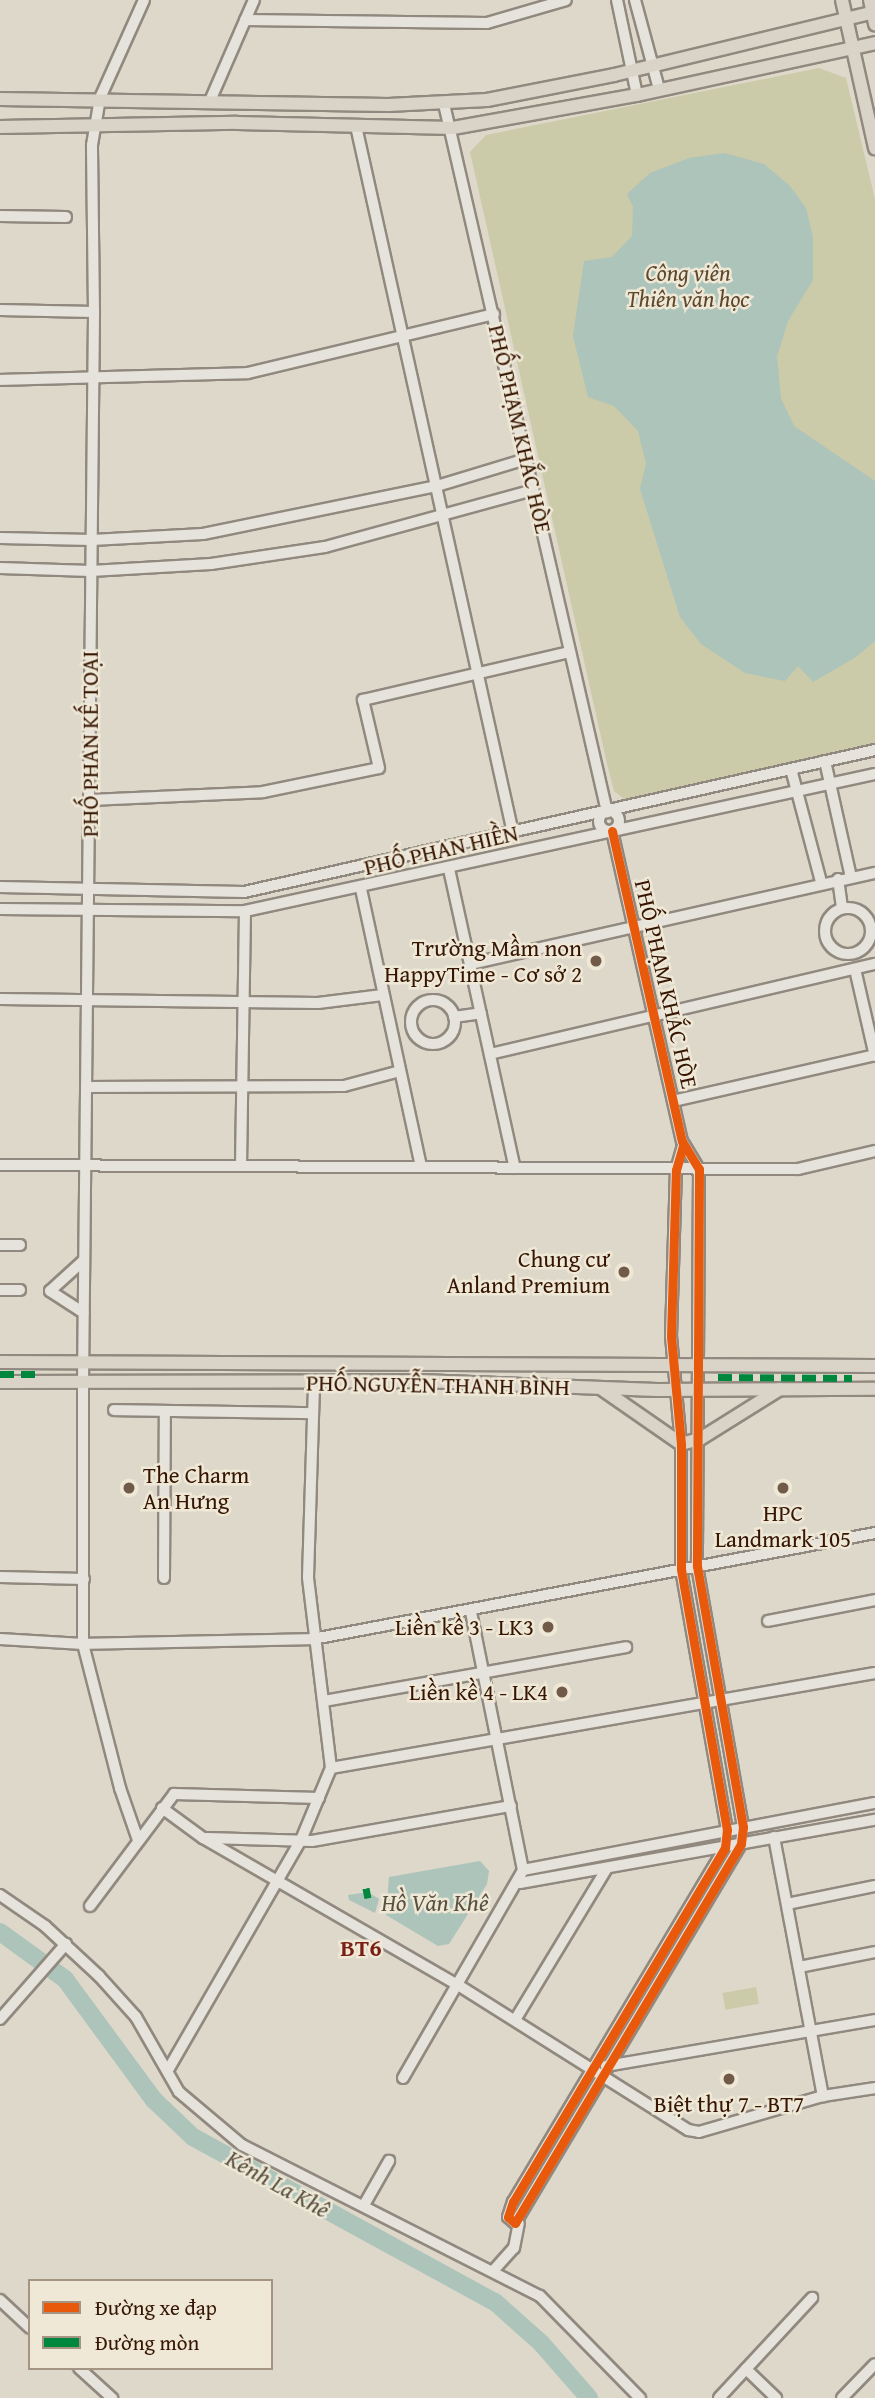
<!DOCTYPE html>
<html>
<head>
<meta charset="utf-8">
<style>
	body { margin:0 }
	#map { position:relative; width:875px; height:2398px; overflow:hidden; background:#ded8ca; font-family:"Gentium Book Plus",serif }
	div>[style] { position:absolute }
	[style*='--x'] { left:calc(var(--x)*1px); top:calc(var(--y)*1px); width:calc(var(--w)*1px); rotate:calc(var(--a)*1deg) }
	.green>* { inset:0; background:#cbcaa9; transform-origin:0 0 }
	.water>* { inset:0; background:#acc4ba }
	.river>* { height:18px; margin:-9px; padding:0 9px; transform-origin:9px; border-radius:9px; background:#acc4ba }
	.roads { filter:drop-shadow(2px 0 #91897f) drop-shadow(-2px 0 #91897f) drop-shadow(0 2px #91897f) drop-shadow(0 -2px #91897f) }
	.minor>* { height:10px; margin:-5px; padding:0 5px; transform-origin:5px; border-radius:5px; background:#e6e3dc }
	.minor>.ring { margin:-5px; padding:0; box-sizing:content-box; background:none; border:10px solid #e6e3dc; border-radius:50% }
	.major>* { height:12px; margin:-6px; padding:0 6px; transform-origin:6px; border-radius:6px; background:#dad3c7 }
	.quiet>* { height:7px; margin-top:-3.5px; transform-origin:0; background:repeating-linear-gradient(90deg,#00873e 0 14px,transparent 0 21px) }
	.cycleway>* { height:9px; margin:-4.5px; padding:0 4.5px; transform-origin:4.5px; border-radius:4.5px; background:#e8590c }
	.dots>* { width:19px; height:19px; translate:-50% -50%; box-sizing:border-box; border:4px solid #efe8d7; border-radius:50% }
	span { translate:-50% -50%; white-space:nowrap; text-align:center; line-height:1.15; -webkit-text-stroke:5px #efe8d7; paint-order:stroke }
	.park-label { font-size:23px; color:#5e482c; font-style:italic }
	.street-label { font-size:23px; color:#361602 }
	.poi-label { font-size:23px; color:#361602 }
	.right { translate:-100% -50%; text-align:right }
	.left { translate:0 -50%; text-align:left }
	.water-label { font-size:24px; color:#585040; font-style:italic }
	.neighbourhood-label { font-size:24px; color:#7a1f14; font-weight:700 }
	.legend { position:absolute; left:28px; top:2279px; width:245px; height:91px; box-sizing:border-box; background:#efe8d7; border:2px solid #a59482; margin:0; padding:9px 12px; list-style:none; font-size:21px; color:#361602 }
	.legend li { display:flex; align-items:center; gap:14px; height:35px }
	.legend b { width:35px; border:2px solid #a59482 }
</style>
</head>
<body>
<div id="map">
	<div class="green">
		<div style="clip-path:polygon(819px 68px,846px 78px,875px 199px,875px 745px,633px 806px,614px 791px,608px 768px,470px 152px,486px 135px)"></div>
		<div style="left:756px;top:1987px;width:17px;height:34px;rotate:80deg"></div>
	</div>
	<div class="water">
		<div style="clip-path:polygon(724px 153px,764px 164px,790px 186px,806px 208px,813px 237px,813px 280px,788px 321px,777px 357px,781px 398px,794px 426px,875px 481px,875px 641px,856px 657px,813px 682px,798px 666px,785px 681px,745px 673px,701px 644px,680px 617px,640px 489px,646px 463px,638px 431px,614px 406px,588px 397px,573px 336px,584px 261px,612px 257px,632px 236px,633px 207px,627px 194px,650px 173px,689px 158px)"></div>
		<div style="clip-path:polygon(480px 1861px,489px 1871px,487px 1884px,449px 1944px,438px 1946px,386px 1915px,389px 1877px)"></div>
		<div style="clip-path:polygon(368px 1892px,379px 1899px,375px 1913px,349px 1900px,348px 1895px)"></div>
	</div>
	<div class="river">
		<div style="--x:0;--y:1932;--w:80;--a:35.9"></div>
		<div style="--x:65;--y:1979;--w:150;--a:53.7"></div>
		<div style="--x:154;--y:2100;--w:54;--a:43.5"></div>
		<div style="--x:193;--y:2137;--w:344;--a:28.7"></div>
		<div style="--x:495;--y:2302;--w:62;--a:41.7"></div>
		<div style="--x:541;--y:2343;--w:73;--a:48.9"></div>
	</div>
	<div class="roads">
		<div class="minor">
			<div style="--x:617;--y:0;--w:97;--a:78.1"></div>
			<div style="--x:635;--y:0;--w:92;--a:74.9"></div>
			<div style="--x:245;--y:20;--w:242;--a:0.7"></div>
			<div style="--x:487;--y:23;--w:82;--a:-16.2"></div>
			<div style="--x:210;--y:101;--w:110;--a:-66.5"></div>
			<div style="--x:444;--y:104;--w:727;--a:77.03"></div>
			<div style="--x:356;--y:126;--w:724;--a:77.48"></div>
			<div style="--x:0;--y:216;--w:66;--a:0.9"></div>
			<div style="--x:0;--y:310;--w:94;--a:1.2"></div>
			<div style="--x:0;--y:380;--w:248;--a:-1.6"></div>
			<div style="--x:248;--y:373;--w:253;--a:-13.5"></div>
			<div style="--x:0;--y:538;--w:92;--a:1.2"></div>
			<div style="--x:92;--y:540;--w:111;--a:-3.1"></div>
			<div style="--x:203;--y:534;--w:239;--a:-11.6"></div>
			<div style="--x:437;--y:486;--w:93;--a:-16.9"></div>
			<div style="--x:0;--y:568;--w:91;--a:1.9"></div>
			<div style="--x:91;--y:571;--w:120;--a:-3.3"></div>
			<div style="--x:211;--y:564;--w:115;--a:-8.5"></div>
			<div style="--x:325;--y:547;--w:216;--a:-15.3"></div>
			<div style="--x:825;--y:761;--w:119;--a:77.4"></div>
			<div style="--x:791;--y:769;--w:117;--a:75.1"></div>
			<div style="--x:90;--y:800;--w:173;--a:-2.6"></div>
			<div style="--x:263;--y:792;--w:118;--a:-11.7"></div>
			<div style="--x:379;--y:768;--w:70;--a:-103.2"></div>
			<div style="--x:363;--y:700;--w:212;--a:-13.1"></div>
			<div class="ring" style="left:599px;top:811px;width:10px;height:10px"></div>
			<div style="--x:612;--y:831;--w:318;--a:77.3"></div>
			<div style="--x:682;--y:1141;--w:33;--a:59"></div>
			<div style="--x:699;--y:1169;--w:397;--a:90.3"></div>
			<div style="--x:697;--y:1566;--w:265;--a:80"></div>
			<div style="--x:743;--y:1827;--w:17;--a:97"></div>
			<div style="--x:741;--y:1844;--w:441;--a:120.8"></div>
			<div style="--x:515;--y:2223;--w:9;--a:-139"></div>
			<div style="--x:508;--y:2217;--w:16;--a:-72"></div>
			<div style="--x:513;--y:2202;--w:413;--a:-59.1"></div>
			<div style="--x:725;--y:1848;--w:18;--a:-84"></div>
			<div style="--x:727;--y:1830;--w:265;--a:-100"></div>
			<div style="--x:681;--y:1569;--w:125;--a:-90"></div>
			<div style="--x:681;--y:1444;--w:108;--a:-95.3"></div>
			<div style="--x:671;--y:1336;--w:166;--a:-88.3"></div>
			<div style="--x:676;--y:1170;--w:25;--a:-74"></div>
			<div style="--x:449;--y:869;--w:306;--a:77.6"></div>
			<div style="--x:838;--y:879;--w:28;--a:82"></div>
			<div style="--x:0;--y:887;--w:244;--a:1.2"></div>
			<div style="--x:244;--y:892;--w:647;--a:-12.68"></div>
			<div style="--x:361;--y:889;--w:284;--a:77.8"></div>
			<div class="ring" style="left:825px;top:908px;width:36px;height:36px"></div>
			<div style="--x:0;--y:909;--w:245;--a:0.5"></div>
			<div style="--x:245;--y:911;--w:645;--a:-12.27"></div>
			<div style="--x:470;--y:964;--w:415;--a:-12.7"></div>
			<div style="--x:855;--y:969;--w:89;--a:77.1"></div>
			<div style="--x:0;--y:999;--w:318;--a:0.7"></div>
			<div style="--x:318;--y:1003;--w:65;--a:-7"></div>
			<div class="ring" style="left:411px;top:1000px;width:34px;height:34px"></div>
			<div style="--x:454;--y:1017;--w:27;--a:-8"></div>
			<div style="--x:490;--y:1054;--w:395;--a:-13.2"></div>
			<div style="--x:86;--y:1087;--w:258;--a:-0.2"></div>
			<div style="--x:344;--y:1086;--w:58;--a:-15"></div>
			<div style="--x:673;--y:1101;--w:207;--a:-12.8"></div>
			<div style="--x:0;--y:1165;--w:798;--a:0.29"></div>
			<div style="--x:798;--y:1169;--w:79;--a:-13.2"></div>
			<div style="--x:241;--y:1166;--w:255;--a:-89.1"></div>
			<div style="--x:0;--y:1245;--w:20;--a:0"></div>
			<div style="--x:0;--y:1290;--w:20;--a:0"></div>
			<div style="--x:50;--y:1291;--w:45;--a:-42.3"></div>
			<div style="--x:50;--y:1291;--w:40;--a:32.9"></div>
			<div style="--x:114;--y:1410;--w:198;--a:0.9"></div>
			<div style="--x:0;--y:1577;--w:84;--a:1.4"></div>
			<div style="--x:164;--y:1578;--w:167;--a:-89.7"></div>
			<div style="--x:768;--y:1621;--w:109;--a:-11.1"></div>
			<div style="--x:0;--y:1639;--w:83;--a:3.4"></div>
			<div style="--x:83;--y:1644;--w:230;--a:-1.2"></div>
			<div style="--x:313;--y:1639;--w:572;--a:-10.68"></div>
			<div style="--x:324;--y:1701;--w:307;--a:-10.1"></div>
			<div style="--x:331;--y:1768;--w:552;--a:-9.91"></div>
			<div style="--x:162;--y:1808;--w:51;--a:36.2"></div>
			<div style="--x:203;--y:1838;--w:294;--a:30"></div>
			<div style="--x:458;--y:1985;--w:272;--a:32.2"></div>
			<div style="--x:688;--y:2130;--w:11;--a:10"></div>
			<div style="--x:699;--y:2132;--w:129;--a:-16.2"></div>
			<div style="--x:823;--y:2096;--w:53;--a:-8.7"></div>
			<div style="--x:774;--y:1837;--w:264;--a:79.3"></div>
			<div style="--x:207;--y:1838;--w:105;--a:1.6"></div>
			<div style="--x:312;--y:1841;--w:202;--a:-10"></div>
			<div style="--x:138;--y:1840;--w:55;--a:-109.1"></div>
			<div style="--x:120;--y:1788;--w:149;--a:-104.4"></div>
			<div style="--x:83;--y:1644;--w:261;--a:-90"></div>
			<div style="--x:83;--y:1383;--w:1071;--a:-89.41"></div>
			<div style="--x:94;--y:312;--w:167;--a:-90.7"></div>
			<div style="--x:92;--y:145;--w:48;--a:-80.3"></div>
			<div style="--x:100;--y:98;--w:107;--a:-65.8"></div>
			<div style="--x:523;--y:1870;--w:358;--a:-10.8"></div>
			<div style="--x:520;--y:1883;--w:361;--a:-10.1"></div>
			<div style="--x:0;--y:1895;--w:55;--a:34.6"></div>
			<div style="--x:45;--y:1926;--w:74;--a:42.8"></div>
			<div style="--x:99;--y:1976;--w:55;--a:47.9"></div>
			<div style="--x:136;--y:2017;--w:86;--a:60.2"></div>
			<div style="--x:179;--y:2092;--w:82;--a:40.1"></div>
			<div style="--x:242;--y:2145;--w:334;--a:26.9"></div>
			<div style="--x:540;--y:2296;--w:143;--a:45.6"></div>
			<div style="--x:787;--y:1904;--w:90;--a:-11.6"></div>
			<div style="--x:90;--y:1906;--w:140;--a:-53.1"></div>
			<div style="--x:174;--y:1794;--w:145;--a:1.6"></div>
			<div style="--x:799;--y:1967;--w:77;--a:-11.2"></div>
			<div style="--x:0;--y:2019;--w:100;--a:-48.7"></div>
			<div style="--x:515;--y:2020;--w:178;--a:-58.8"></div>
			<div style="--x:606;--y:2066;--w:273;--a:-9.7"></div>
			<div style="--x:168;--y:2070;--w:266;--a:-60"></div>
			<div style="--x:301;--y:1840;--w:78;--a:-67.4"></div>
			<div style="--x:331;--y:1768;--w:192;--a:-96.9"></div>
			<div style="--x:308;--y:1577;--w:194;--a:-88.2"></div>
			<div style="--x:403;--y:2078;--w:240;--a:-60"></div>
			<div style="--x:523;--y:1870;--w:264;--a:-101.4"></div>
			<div style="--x:364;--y:2205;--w:51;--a:-60.4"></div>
			<div style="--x:493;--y:2271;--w:31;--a:-48"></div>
			<div style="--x:514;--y:2248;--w:25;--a:-79"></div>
			<div style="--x:0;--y:2300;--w:41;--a:43"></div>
			<div style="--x:79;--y:2368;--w:45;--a:42.3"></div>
			<div style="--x:746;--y:2369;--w:42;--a:44"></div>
			<div style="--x:719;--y:2398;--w:137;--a:-47.1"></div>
			<div style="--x:842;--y:2398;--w:47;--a:-45.9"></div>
		</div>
		<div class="major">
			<div style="--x:842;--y:0;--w:152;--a:77.4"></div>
			<div style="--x:870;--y:0;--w:25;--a:78"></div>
			<div style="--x:0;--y:99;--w:388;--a:0.9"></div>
			<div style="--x:388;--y:105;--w:99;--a:-2.9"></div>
			<div style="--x:487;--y:100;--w:129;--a:-11.1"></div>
			<div style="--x:614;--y:75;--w:268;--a:-13.6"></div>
			<div style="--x:0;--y:127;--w:237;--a:-1"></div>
			<div style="--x:237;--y:123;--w:216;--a:1.3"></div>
			<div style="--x:453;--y:128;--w:187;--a:-10.2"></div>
			<div style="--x:637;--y:95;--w:244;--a:-12.3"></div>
			<div style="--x:0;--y:1362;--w:875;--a:0.26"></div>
			<div style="--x:0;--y:1382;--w:421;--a:-0.1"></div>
			<div style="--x:421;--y:1381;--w:236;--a:2.2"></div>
			<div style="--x:657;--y:1390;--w:218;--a:-0.3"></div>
			<div style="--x:602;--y:1389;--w:96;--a:34.8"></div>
			<div style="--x:681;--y:1444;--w:20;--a:-15"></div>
			<div style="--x:700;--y:1439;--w:94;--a:-32"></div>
		</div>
	</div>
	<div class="quiet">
		<div style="--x:0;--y:1374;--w:37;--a:0"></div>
		<div style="--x:718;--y:1377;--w:134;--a:0.4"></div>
		<div style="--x:366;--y:1888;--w:10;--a:79"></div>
	</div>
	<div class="cycleway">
		<div style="--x:612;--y:831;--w:318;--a:77.3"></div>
		<div style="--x:682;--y:1141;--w:33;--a:59"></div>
		<div style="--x:699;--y:1169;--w:397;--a:90.3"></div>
		<div style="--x:697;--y:1566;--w:265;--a:80"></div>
		<div style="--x:743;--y:1827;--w:17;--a:97"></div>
		<div style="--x:741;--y:1844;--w:441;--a:120.8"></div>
		<div style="--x:515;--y:2223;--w:9;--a:-139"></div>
		<div style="--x:508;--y:2217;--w:16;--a:-72"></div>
		<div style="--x:513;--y:2202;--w:413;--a:-59.1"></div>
		<div style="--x:725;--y:1848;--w:18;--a:-84"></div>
		<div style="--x:727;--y:1830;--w:265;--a:-100"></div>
		<div style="--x:681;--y:1569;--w:125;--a:-90"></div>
		<div style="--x:681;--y:1444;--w:108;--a:-95.3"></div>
		<div style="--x:671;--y:1336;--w:166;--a:-88.3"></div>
		<div style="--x:676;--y:1170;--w:25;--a:-74"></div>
	</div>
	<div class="dots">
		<div style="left:596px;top:961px;background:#715a48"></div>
		<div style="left:624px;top:1272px;background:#715a48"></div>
		<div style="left:129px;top:1488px;background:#715a48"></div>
		<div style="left:783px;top:1488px;background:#715a48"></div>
		<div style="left:548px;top:1627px;background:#715a48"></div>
		<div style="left:562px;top:1692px;background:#715a48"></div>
		<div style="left:729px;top:2079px;background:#715a48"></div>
	</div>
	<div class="park-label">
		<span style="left:688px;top:286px">Công viên<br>Thiên văn học</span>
	</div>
	<div class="street-label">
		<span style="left:520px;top:429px;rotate:77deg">PHỐ PHẠM KHẮC HÒE</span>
		<span style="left:90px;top:744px;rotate:-90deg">PHỐ PHAN KẾ TOẠI</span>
		<span style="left:441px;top:850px;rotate:-13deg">PHỐ PHAN HIỀN</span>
		<span style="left:666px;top:984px;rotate:77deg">PHỐ PHẠM KHẮC HÒE</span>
		<span style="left:438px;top:1385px;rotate:1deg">PHỐ NGUYỄN THANH BÌNH</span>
	</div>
	<div class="poi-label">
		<span class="right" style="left:582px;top:961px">Trường Mầm non<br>HappyTime - Cơ sở 2</span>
		<span class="right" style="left:610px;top:1272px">Chung cư<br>Anland Premium</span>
		<span class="left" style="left:143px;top:1488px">The Charm<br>An Hưng</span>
		<span style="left:783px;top:1526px">HPC<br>Landmark 105</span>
		<span class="right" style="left:534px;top:1627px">Liền kề 3 - LK3</span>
		<span class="right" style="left:548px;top:1692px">Liền kề 4 - LK4</span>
		<span style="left:729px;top:2104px">Biệt thự 7 - BT7</span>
	</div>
	<div class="water-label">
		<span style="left:435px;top:1903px">Hồ Văn Khê</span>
		<span style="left:278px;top:2184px;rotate:29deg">Kênh La Khê</span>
	</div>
	<div class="neighbourhood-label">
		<span style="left:361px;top:1948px">BT6</span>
	</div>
	<ul class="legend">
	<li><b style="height:9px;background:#e8590c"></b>Đường xe đạp</li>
	<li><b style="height:9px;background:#00873e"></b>Đường mòn</li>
	</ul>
</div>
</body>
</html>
